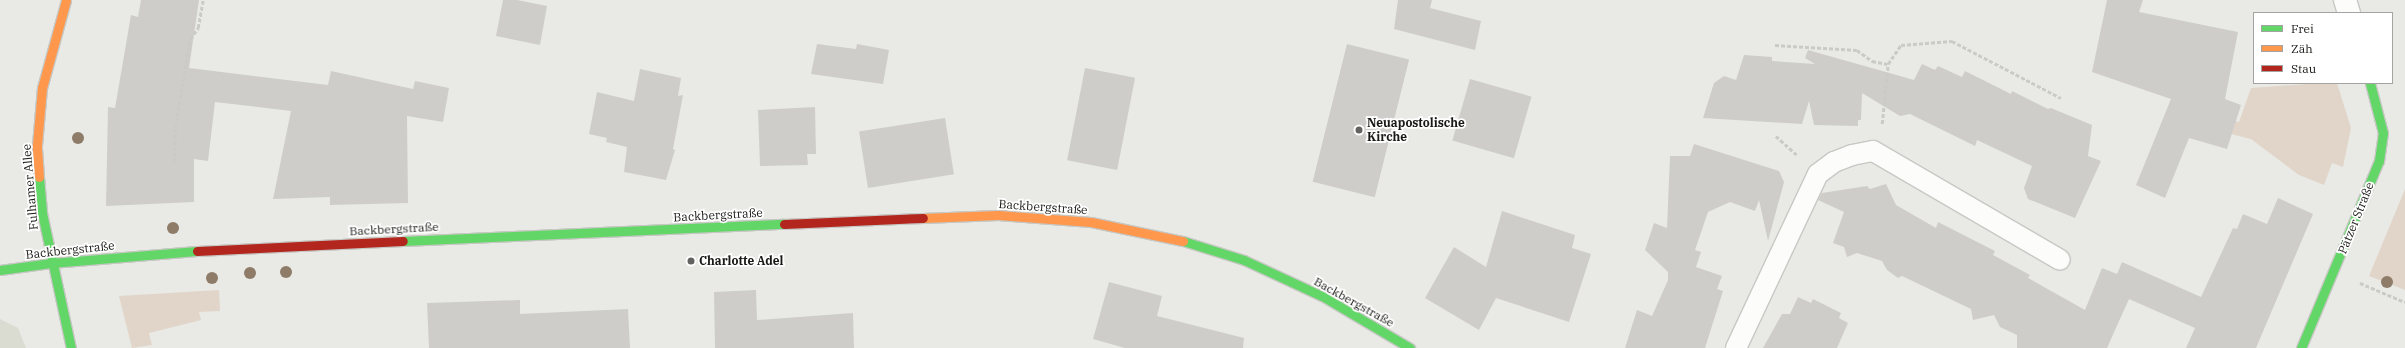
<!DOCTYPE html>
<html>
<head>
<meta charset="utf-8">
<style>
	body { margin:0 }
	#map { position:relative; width:2405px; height:348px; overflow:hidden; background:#e9eae5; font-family:"IBM Plex Serif",serif }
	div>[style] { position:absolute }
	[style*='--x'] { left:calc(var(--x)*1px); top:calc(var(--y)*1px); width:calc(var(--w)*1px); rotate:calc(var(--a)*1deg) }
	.built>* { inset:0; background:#dadcd1 }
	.green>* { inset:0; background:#e1d5c9 }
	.building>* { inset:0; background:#cecdca; transform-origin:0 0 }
	.path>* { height:2.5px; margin-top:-1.25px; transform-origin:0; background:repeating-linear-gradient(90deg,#cacac8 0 4px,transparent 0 6px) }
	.roads { filter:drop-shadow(1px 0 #c7c8c4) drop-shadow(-1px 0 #c7c8c4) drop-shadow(0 1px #c7c8c4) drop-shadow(0 -1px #c7c8c4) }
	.lane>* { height:20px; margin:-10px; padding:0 10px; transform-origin:10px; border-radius:10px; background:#fcfcfb }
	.street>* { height:22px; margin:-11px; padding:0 11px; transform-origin:11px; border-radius:11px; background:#fcfcfb }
	.fast>* { height:9px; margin:-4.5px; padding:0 4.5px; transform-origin:4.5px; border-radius:4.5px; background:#63d668 }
	.slow>* { height:9px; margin:-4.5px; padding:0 4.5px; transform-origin:4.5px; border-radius:4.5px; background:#ff974d }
	.jam>* { height:9px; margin:-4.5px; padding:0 4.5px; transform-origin:4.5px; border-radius:4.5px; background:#b3261e }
	.trees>* { width:12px; height:12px; margin:-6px; border-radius:50%; background:#8e7c69 }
	.dots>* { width:11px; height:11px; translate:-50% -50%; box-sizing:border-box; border:2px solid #fff; border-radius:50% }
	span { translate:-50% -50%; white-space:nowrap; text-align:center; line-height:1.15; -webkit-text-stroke:3.5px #fff; paint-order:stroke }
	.poi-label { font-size:12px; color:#191a17; font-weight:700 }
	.left { translate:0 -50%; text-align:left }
	.street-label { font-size:12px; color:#191a17 }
	.legend { position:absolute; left:2253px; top:12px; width:140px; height:72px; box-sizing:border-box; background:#fff; border:1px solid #a3a3a2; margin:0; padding:5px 7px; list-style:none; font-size:12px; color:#191a17 }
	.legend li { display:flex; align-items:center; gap:8px; height:20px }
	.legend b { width:20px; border:1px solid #a3a3a2 }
</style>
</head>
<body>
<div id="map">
	<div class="built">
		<div style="clip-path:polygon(0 319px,18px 328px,26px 348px,0 348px)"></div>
	</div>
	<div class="green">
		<div style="clip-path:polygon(2321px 83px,2337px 83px,2351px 128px,2343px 167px,2332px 163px,2324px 185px,2299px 175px,2251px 139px,2231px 134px,2235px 121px,2239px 122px,2251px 88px)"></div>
		<div style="clip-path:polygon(2405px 189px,2405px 290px,2369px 276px)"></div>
		<div style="clip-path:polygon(219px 290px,220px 311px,199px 312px,201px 320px,149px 333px,152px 345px,132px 348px,119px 296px)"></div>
	</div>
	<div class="building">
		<div style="clip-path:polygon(141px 0,199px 0,189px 68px,328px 85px,331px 71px,413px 89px,415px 81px,449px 88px,443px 122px,407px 116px,408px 203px,330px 205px,330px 197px,273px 199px,291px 111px,215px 102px,208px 161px,194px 159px,194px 202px,106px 206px,108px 107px,115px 108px,131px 15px,138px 17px)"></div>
		<div style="clip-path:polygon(503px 0,517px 0,547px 6px,540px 45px,496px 36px)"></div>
		<div style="clip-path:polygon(1398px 0,1432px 0,1430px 8px,1481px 21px,1475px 50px,1394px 29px)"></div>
		<div style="clip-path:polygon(2107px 0,2143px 0,2139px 12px,2238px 32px,2225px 99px,2241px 105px,2227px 149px,2189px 138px,2165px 198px,2136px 185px,2171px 99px,2092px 72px)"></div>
		<div style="clip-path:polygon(817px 44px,856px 49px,857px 44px,889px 50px,883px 84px,811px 74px)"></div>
		<div style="left:1347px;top:44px;width:64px;height:142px;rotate:14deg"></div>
		<div style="clip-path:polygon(1808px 50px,1914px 80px,1922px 64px,1935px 70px,1938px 66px,1962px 77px,1965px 71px,2011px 94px,2012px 91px,2048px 109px,2051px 108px,2092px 125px,2088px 156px,2101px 161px,2075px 218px,2028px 199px,2024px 188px,2032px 166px,1977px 140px,1975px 146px,1910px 114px,1900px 116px,1862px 93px,1861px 120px,1858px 120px,1858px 126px,1814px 125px,1809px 101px,1802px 124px,1703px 118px,1714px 83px,1724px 76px,1736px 80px,1744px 55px,1772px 57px,1772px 61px,1815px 64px,1805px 58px)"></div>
		<div style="left:1085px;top:68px;width:51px;height:94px;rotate:11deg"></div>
		<div style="clip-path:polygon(640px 69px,681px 78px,678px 96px,683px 95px,673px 149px,675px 150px,666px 180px,624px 172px,627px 147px,606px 142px,607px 138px,589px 134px,597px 92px,634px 101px)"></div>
		<div style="left:1470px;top:79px;width:64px;height:64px;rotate:16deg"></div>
		<div style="clip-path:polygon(815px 107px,816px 154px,807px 154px,808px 165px,760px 166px,758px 110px)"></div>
		<div style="left:945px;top:118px;width:57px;height:87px;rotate:81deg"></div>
		<div style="clip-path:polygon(1694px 144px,1779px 171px,1784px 182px,1768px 241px,1759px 200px,1755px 211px,1730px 202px,1708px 212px,1695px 250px,1701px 252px,1696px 267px,1722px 276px,1717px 289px,1723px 291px,1705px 348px,1625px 348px,1637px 310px,1652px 316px,1668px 280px,1668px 272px,1645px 250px,1654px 223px,1667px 228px,1670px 156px,1690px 156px)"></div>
		<div style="clip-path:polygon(1886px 184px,1896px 205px,1936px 228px,1938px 222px,1995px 251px,1993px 255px,2030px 275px,2028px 278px,2085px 310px,2102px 268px,2117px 274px,2122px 262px,2201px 297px,2233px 228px,2237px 229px,2243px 214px,2267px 224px,2278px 198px,2313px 214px,2256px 348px,2186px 348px,2195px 328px,2129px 299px,2107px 348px,2017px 348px,2017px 335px,2000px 327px,1994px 315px,1973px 320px,1971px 309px,1902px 276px,1898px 278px,1887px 270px,1882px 261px,1857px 253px,1847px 257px,1844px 247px,1833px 243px,1844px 212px,1818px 200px,1822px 193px,1867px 186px,1870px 189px)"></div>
		<div style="clip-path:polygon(1502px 211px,1575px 235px,1572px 248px,1591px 254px,1569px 322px,1496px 298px,1479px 330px,1425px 298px,1454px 247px,1486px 267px)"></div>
		<div style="clip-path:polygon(1109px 282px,1162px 296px,1157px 316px,1244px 338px,1243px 348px,1125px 348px,1093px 339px)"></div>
		<div style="clip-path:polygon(756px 290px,757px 320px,853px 313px,854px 348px,715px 348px,714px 292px)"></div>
		<div style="clip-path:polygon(1798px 297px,1811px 303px,1813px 299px,1841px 313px,1839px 318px,1848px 323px,1837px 348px,1763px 348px,1782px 314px,1790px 314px)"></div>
		<div style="clip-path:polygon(520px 300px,520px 314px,628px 309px,630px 348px,429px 348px,427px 303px)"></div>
	</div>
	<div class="path">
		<div style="--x:1775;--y:45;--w:82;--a:3.5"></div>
		<div style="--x:1857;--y:50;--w:19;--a:36"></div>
		<div style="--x:1872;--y:61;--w:16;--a:11"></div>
		<div style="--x:1882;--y:124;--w:60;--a:-84.3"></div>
		<div style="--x:1888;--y:64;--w:23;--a:-56"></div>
		<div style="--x:1901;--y:45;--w:51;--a:-4.5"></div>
		<div style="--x:1952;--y:41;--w:123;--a:27.6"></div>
		<div style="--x:1776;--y:136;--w:28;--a:42"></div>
		<div style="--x:174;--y:163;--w:35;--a:-88"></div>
		<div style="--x:175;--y:128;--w:90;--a:-80.4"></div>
		<div style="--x:190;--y:39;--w:14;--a:-54"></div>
		<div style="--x:198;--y:28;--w:28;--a:-80"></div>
		<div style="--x:2360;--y:283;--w:49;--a:22.9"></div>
	</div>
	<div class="roads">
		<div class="lane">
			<div style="--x:1736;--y:348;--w:192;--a:-64.8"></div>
			<div style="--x:1818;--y:174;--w:20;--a:-37"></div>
			<div style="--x:1834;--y:162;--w:19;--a:-21"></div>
			<div style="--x:1852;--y:155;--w:21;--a:-11"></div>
			<div style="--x:1873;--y:151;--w:216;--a:30.2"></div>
		</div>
		<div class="street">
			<div style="--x:2345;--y:0;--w:14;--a:73"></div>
		</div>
		<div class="fast">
			<div style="--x:39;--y:177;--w:36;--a:85"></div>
			<div style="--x:42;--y:213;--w:138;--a:77.9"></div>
			<div style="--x:403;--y:241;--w:381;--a:-2.6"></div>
			<div style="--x:1183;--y:241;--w:64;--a:17.3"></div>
			<div style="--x:1244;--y:260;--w:86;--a:24.8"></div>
			<div style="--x:1322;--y:296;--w:102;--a:30.6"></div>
			<div style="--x:0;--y:270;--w:51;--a:-7.8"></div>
			<div style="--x:51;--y:263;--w:146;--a:-4.7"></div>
			<div style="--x:2301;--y:348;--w:203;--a:-67.4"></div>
			<div style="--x:2379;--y:161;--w:28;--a:-82"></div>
			<div style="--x:2383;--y:133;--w:52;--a:-104.6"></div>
		</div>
		<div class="slow">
			<div style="--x:39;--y:177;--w:32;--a:-94"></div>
			<div style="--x:37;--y:145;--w:57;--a:-85"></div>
			<div style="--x:42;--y:88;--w:91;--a:-74.7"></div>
			<div style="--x:923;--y:218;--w:75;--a:-2.3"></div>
			<div style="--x:998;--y:215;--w:93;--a:4.3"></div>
			<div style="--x:1091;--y:222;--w:94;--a:11.7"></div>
		</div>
		<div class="jam">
			<div style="--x:784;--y:224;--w:139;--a:-2.5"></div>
			<div style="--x:197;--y:251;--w:206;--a:-2.8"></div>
		</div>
	</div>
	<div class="trees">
		<div style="left:78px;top:138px"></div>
		<div style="left:173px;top:228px"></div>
		<div style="left:286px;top:272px"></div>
		<div style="left:250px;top:273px"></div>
		<div style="left:212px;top:278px"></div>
		<div style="left:2387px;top:282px"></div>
	</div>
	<div class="dots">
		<div style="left:1359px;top:130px;background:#62635f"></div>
		<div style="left:691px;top:261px;background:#62635f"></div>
	</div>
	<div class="poi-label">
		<span class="left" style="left:1367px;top:130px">Neuapostolische<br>Kirche</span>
		<span class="left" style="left:699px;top:261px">Charlotte Adel</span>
	</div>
	<div class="street-label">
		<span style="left:30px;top:187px;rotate:-95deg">Fulhamer Allee</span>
		<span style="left:1043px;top:207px;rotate:4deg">Backbergstraße</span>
		<span style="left:718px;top:215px;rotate:-3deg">Backbergstraße</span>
		<span style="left:2356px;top:218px;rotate:-68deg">Pätzer Straße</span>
		<span style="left:394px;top:229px;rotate:-3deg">Backbergstraße</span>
		<span style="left:70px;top:250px;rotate:-6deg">Backbergstraße</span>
		<span style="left:1354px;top:302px;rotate:29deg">Backbergstraße</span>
	</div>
	<ul class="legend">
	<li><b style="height:5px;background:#63d668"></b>Frei</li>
	<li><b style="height:5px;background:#ff974d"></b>Zäh</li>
	<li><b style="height:5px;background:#b3261e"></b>Stau</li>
	</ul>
</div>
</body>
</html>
